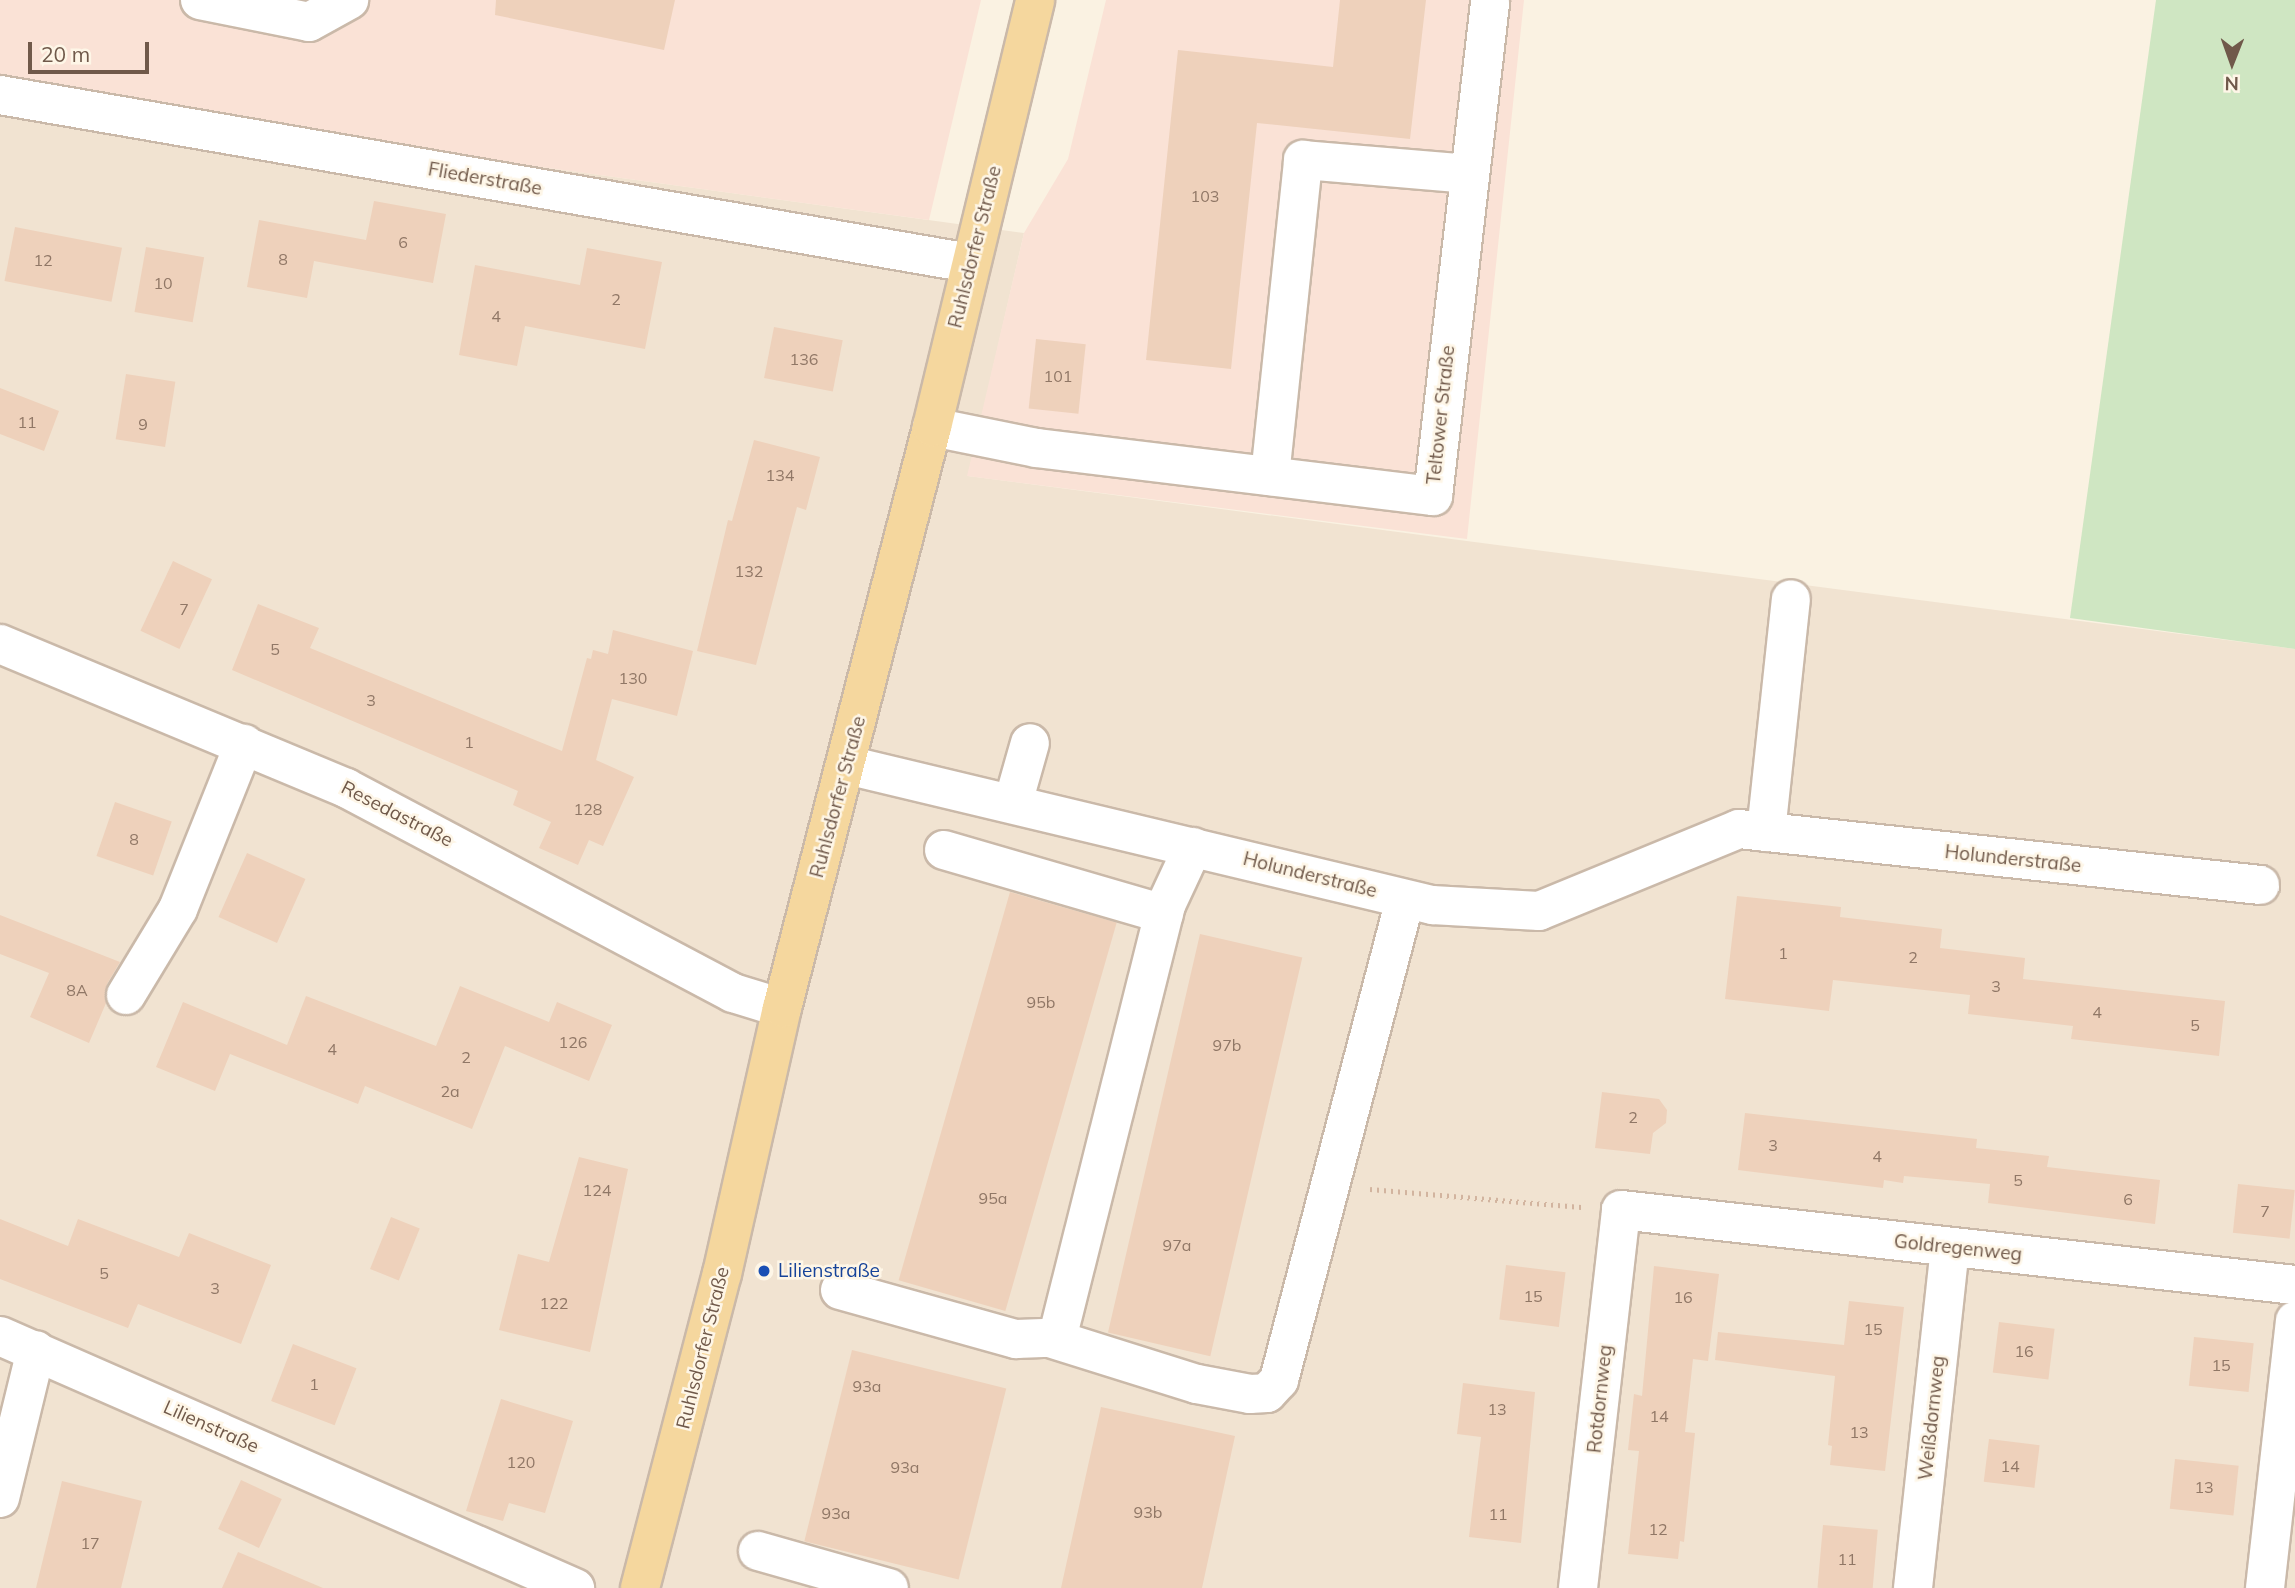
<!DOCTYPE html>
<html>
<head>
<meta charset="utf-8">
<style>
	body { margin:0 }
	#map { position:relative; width:2295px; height:1588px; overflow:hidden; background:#faf2e2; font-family:Mulish,sans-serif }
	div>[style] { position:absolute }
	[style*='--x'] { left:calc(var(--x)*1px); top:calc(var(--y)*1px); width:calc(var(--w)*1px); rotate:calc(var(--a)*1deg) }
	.residential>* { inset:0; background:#f1e3d1 }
	.commercial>* { inset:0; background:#fae2d6 }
	.green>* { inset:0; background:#cfe6c2 }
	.building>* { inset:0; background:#eed1bb; transform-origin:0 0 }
	.path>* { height:4.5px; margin-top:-2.25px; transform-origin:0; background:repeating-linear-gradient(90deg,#d2b49f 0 2px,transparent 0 7px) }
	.roads { filter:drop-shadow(2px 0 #cab9a9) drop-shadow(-2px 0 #cab9a9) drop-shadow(0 2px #cab9a9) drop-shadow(0 -2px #cab9a9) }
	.minor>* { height:38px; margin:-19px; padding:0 19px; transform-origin:19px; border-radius:19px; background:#fff }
	.major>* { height:38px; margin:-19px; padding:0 19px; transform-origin:19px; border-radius:19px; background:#f5d79e }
	.dots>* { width:19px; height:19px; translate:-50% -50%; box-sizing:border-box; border:4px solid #fef6e7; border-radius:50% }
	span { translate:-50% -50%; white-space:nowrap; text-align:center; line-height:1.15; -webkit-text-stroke:5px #fef6e7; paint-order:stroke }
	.number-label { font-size:16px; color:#907766 }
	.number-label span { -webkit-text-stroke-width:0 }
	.street-label { font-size:19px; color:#70594a }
	.transit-label { font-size:19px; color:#164399 }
	.left { translate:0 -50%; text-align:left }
	.north { position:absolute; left:2197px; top:28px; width:70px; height:70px; -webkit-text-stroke:5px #fef6e7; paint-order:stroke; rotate:181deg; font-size:19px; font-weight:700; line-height:28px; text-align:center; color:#70594a }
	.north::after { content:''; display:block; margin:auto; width:24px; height:32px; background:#70594a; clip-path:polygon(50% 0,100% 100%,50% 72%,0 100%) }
	.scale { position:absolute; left:28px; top:42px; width:121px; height:32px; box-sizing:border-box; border:4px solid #70594a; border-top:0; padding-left:9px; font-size:21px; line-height:24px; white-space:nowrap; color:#70594a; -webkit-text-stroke:5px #fef6e7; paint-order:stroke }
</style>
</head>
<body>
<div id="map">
	<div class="residential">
		<div style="clip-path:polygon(0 93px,1024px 233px,968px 476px,2295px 649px,2295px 1588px,0 1588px)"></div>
	</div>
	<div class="commercial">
		<div style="clip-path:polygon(0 0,981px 0,929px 220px,0 93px)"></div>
		<div style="clip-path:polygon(1106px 0,1524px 0,1467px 539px,967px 476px,1024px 233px,1068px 159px)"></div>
	</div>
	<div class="green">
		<div style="clip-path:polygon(2156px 0,2295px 0,2295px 649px,2070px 618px)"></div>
	</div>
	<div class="building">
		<div style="clip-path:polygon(496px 0,675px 0,664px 50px,495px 15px)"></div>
		<div style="clip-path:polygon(1340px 0,1426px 0,1410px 139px,1257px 123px,1231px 369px,1146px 360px,1178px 50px,1333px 67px)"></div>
		<div style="clip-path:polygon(374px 201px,446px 214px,433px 283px,314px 261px,307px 298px,247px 287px,259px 220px,366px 240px)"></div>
		<div style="left:15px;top:227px;width:109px;height:55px;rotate:11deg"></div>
		<div style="left:146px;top:247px;width:59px;height:66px;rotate:10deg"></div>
		<div style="clip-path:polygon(587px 248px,662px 262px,645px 349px,525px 326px,517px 366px,459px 355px,475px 265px,580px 285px)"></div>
		<div style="left:774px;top:327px;width:70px;height:52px;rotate:11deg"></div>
		<div style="left:1036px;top:339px;width:50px;height:70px;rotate:6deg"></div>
		<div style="left:126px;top:374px;width:50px;height:66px;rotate:9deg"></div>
		<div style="clip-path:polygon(0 388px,59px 411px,44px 451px,0 434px)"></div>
		<div style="clip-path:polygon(754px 440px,820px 457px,806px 510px,797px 507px,756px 665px,697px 651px,728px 520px,732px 521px)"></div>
		<div style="left:173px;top:561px;width:43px;height:77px;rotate:25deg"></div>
		<div style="clip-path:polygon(258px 604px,319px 628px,310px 648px,562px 751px,587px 658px,591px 659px,593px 650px,608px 654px,613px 630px,693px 651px,677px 716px,612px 699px,596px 760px,634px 777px,603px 846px,589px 840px,578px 865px,539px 848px,551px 822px,513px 805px,518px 791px,232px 670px)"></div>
		<div style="left:115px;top:802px;width:60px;height:57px;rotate:19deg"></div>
		<div style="left:247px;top:853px;width:64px;height:70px;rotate:24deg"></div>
		<div style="left:1010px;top:892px;width:111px;height:404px;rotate:16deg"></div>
		<div style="clip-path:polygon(1737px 896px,1841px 907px,1840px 917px,1942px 929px,1940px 948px,2025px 958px,2023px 979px,2225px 1001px,2219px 1056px,2071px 1039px,2073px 1026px,1968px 1014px,1970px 995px,1833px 980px,1829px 1011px,1725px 999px)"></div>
		<div style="clip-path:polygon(0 915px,120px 962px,107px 984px,106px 1003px,89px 1043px,30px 1017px,49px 973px,0 954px)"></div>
		<div style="left:1200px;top:934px;width:105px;height:409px;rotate:13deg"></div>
		<div style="clip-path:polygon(460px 986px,549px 1022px,557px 1002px,612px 1025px,589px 1081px,505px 1046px,472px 1129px,365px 1086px,358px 1104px,230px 1054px,215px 1091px,156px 1067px,183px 1002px,287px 1045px,306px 996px,436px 1046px)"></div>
		<div style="clip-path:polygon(1602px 1092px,1659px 1099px,1667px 1110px,1666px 1123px,1653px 1133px,1650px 1154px,1595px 1148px)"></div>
		<div style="clip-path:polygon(1745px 1113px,1977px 1139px,1976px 1148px,2049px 1156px,2047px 1167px,2160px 1180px,2155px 1224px,1988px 1203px,1990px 1184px,1904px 1176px,1903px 1183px,1884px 1180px,1883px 1188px,1738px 1170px)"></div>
		<div style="clip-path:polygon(579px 1157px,628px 1169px,590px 1352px,499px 1330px,518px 1254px,549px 1262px)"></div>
		<div style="left:2238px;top:1184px;width:57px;height:49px;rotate:6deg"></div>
		<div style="left:391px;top:1217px;width:31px;height:56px;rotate:22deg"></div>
		<div style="clip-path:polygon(0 1219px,68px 1246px,78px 1219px,179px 1257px,189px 1233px,271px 1265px,241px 1344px,138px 1304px,128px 1328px,0 1279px)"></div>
		<div style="left:1506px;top:1265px;width:60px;height:55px;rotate:7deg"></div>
		<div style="clip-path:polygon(1654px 1266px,1719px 1274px,1708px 1361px,1693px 1359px,1685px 1432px,1695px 1433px,1684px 1542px,1680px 1541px,1678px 1559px,1628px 1554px,1639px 1451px,1628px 1450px,1634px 1394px,1642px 1396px)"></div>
		<div style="clip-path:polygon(1849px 1301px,1904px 1307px,1885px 1471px,1830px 1465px,1832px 1446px,1828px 1445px,1835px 1376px,1715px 1360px,1718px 1332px,1844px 1345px)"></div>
		<div style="left:1999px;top:1322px;width:56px;height:51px;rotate:7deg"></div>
		<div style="left:2194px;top:1337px;width:60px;height:49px;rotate:6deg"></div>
		<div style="left:293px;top:1344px;width:68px;height:61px;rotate:21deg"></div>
		<div style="left:852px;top:1350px;width:159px;height:197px;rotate:14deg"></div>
		<div style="clip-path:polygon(1463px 1383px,1535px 1392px,1521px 1543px,1469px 1537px,1481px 1437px,1457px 1434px)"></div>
		<div style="clip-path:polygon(501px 1399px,573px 1421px,545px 1513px,509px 1503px,503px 1521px,466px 1511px)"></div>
		<div style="clip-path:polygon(1101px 1407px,1235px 1436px,1202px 1588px,1061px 1588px)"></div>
		<div style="left:1989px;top:1439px;width:51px;height:43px;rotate:7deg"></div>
		<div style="left:2175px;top:1459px;width:64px;height:50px;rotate:6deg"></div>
		<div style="left:241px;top:1480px;width:45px;height:54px;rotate:25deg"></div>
		<div style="clip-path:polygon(62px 1481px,142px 1501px,121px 1588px,36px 1588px)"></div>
		<div style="left:1823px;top:1525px;width:55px;height:63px;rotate:5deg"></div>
		<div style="clip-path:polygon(238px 1552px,323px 1588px,222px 1588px)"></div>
	</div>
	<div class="path">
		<div style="--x:1370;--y:1189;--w:212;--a:4.9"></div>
	</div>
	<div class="roads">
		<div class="minor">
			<div style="--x:200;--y:0;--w:111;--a:11.4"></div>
			<div style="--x:309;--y:22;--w:46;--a:-28.8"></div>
			<div style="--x:0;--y:95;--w:984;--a:9.83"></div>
			<div style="--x:932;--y:427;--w:106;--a:11.4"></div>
			<div style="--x:1036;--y:448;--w:400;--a:6.9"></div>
			<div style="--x:1433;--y:496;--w:499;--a:-83.4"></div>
			<div style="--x:1270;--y:476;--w:318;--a:-84"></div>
			<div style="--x:1303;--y:160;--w:166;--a:4.8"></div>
			<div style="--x:0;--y:644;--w:375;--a:22.6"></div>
			<div style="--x:346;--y:788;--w:438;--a:27.9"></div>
			<div style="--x:733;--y:993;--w:51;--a:17"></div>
			<div style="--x:847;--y:765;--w:602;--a:13.46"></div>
			<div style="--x:1432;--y:905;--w:107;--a:3.2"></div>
			<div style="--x:1539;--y:911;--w:216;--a:-22.3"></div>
			<div style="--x:1739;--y:829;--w:524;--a:6.13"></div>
			<div style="--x:1013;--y:803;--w:62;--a:-74.2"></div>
			<div style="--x:1766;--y:832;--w:234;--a:-83.9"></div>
			<div style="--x:944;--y:850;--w:229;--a:16.2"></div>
			<div style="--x:126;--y:995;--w:100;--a:-58.8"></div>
			<div style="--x:178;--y:909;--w:178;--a:-68.2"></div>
			<div style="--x:840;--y:1290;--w:183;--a:15.6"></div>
			<div style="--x:1016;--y:1339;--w:34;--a:-2"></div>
			<div style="--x:1050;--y:1338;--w:11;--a:-38"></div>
			<div style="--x:1059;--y:1331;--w:439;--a:-75.9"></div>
			<div style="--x:1166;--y:905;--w:64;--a:-65"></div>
			<div style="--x:0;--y:1336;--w:628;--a:23.67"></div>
			<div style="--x:1050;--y:1338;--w:154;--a:17.4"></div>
			<div style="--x:1197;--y:1384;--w:54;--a:10.7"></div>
			<div style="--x:1250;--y:1394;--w:17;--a:-3"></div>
			<div style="--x:1267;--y:1393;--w:18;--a:-47"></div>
			<div style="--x:1279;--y:1380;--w:497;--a:-75.3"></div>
			<div style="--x:0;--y:1498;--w:152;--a:-76.3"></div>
			<div style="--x:758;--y:1551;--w:136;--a:15.8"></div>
			<div style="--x:1578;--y:1588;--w:380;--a:-83.5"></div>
			<div style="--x:1621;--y:1210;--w:678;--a:6.35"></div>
			<div style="--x:1913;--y:1588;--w:343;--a:-83.8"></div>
			<div style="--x:2265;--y:1588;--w:269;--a:-83.6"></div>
		</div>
		<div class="major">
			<div style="--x:640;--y:1588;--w:325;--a:-75.4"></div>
			<div style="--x:722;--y:1274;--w:273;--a:-77.3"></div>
			<div style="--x:782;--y:1008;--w:600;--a:-75.52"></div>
			<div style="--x:932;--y:427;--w:439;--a:-76.4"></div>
		</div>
	</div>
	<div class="dots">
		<div style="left:764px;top:1271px;background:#1a4fb4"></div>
	</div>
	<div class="number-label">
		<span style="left:1205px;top:196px">103</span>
		<span style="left:403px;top:242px">6</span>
		<span style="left:283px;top:259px">8</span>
		<span style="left:43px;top:260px">12</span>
		<span style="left:163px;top:283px">10</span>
		<span style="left:616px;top:299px">2</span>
		<span style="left:496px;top:316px">4</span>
		<span style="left:804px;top:359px">136</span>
		<span style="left:1058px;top:376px">101</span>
		<span style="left:27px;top:422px">11</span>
		<span style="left:143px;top:424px">9</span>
		<span style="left:780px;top:475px">134</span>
		<span style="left:749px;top:571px">132</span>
		<span style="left:184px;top:609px">7</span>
		<span style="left:275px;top:649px">5</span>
		<span style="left:633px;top:678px">130</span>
		<span style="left:371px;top:700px">3</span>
		<span style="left:469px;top:742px">1</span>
		<span style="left:588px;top:809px">128</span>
		<span style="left:134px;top:839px">8</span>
		<span style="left:1783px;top:953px">1</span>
		<span style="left:1913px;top:957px">2</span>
		<span style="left:1996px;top:986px">3</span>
		<span style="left:77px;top:990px">8A</span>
		<span style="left:1041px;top:1002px">95b</span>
		<span style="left:2097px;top:1012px">4</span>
		<span style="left:2195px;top:1025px">5</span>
		<span style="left:573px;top:1042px">126</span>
		<span style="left:1227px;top:1045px">97b</span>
		<span style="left:332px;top:1049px">4</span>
		<span style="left:466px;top:1057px">2</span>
		<span style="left:450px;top:1091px">2a</span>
		<span style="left:1633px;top:1117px">2</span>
		<span style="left:1773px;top:1145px">3</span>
		<span style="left:1877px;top:1156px">4</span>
		<span style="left:2018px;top:1180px">5</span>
		<span style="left:597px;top:1190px">124</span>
		<span style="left:993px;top:1198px">95a</span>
		<span style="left:2128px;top:1199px">6</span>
		<span style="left:2265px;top:1211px">7</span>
		<span style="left:1177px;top:1245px">97a</span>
		<span style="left:104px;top:1273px">5</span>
		<span style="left:215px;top:1288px">3</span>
		<span style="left:1533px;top:1296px">15</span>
		<span style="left:1683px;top:1297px">16</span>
		<span style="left:554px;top:1303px">122</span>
		<span style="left:1873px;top:1329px">15</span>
		<span style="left:2024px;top:1351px">16</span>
		<span style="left:2221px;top:1365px">15</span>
		<span style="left:314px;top:1384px">1</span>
		<span style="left:867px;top:1386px">93a</span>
		<span style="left:1497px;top:1409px">13</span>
		<span style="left:1659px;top:1416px">14</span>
		<span style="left:1859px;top:1432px">13</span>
		<span style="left:521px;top:1462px">120</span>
		<span style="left:2010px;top:1466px">14</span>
		<span style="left:905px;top:1467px">93a</span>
		<span style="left:2204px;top:1487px">13</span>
		<span style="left:1148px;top:1512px">93b</span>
		<span style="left:836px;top:1513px">93a</span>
		<span style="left:1498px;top:1514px">11</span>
		<span style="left:1658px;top:1529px">12</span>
		<span style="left:90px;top:1543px">17</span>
		<span style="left:1847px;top:1559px">11</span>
	</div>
	<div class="street-label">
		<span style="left:485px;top:179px;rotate:10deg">Fliederstraße</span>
		<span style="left:975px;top:247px;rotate:-76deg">Ruhlsdorfer Straße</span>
		<span style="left:1441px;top:415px;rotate:-84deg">Teltower Straße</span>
		<span style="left:838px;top:797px;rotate:-75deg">Ruhlsdorfer Straße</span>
		<span style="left:397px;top:814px;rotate:27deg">Resedastraße</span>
		<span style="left:2013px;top:859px;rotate:6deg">Holunderstraße</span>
		<span style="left:1310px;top:875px;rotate:14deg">Holunderstraße</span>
		<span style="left:1958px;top:1248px;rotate:6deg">Goldregenweg</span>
		<span style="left:703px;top:1348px;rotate:-76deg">Ruhlsdorfer Straße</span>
		<span style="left:1600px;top:1399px;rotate:-84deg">Rotdornweg</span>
		<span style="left:1932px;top:1418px;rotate:-84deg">Weißdornweg</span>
		<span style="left:211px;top:1427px;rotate:24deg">Lilienstraße</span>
	</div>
	<div class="transit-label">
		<span class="left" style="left:778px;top:1271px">Lilienstraße</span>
	</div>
	<div class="north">N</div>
	<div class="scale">20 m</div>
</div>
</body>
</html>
